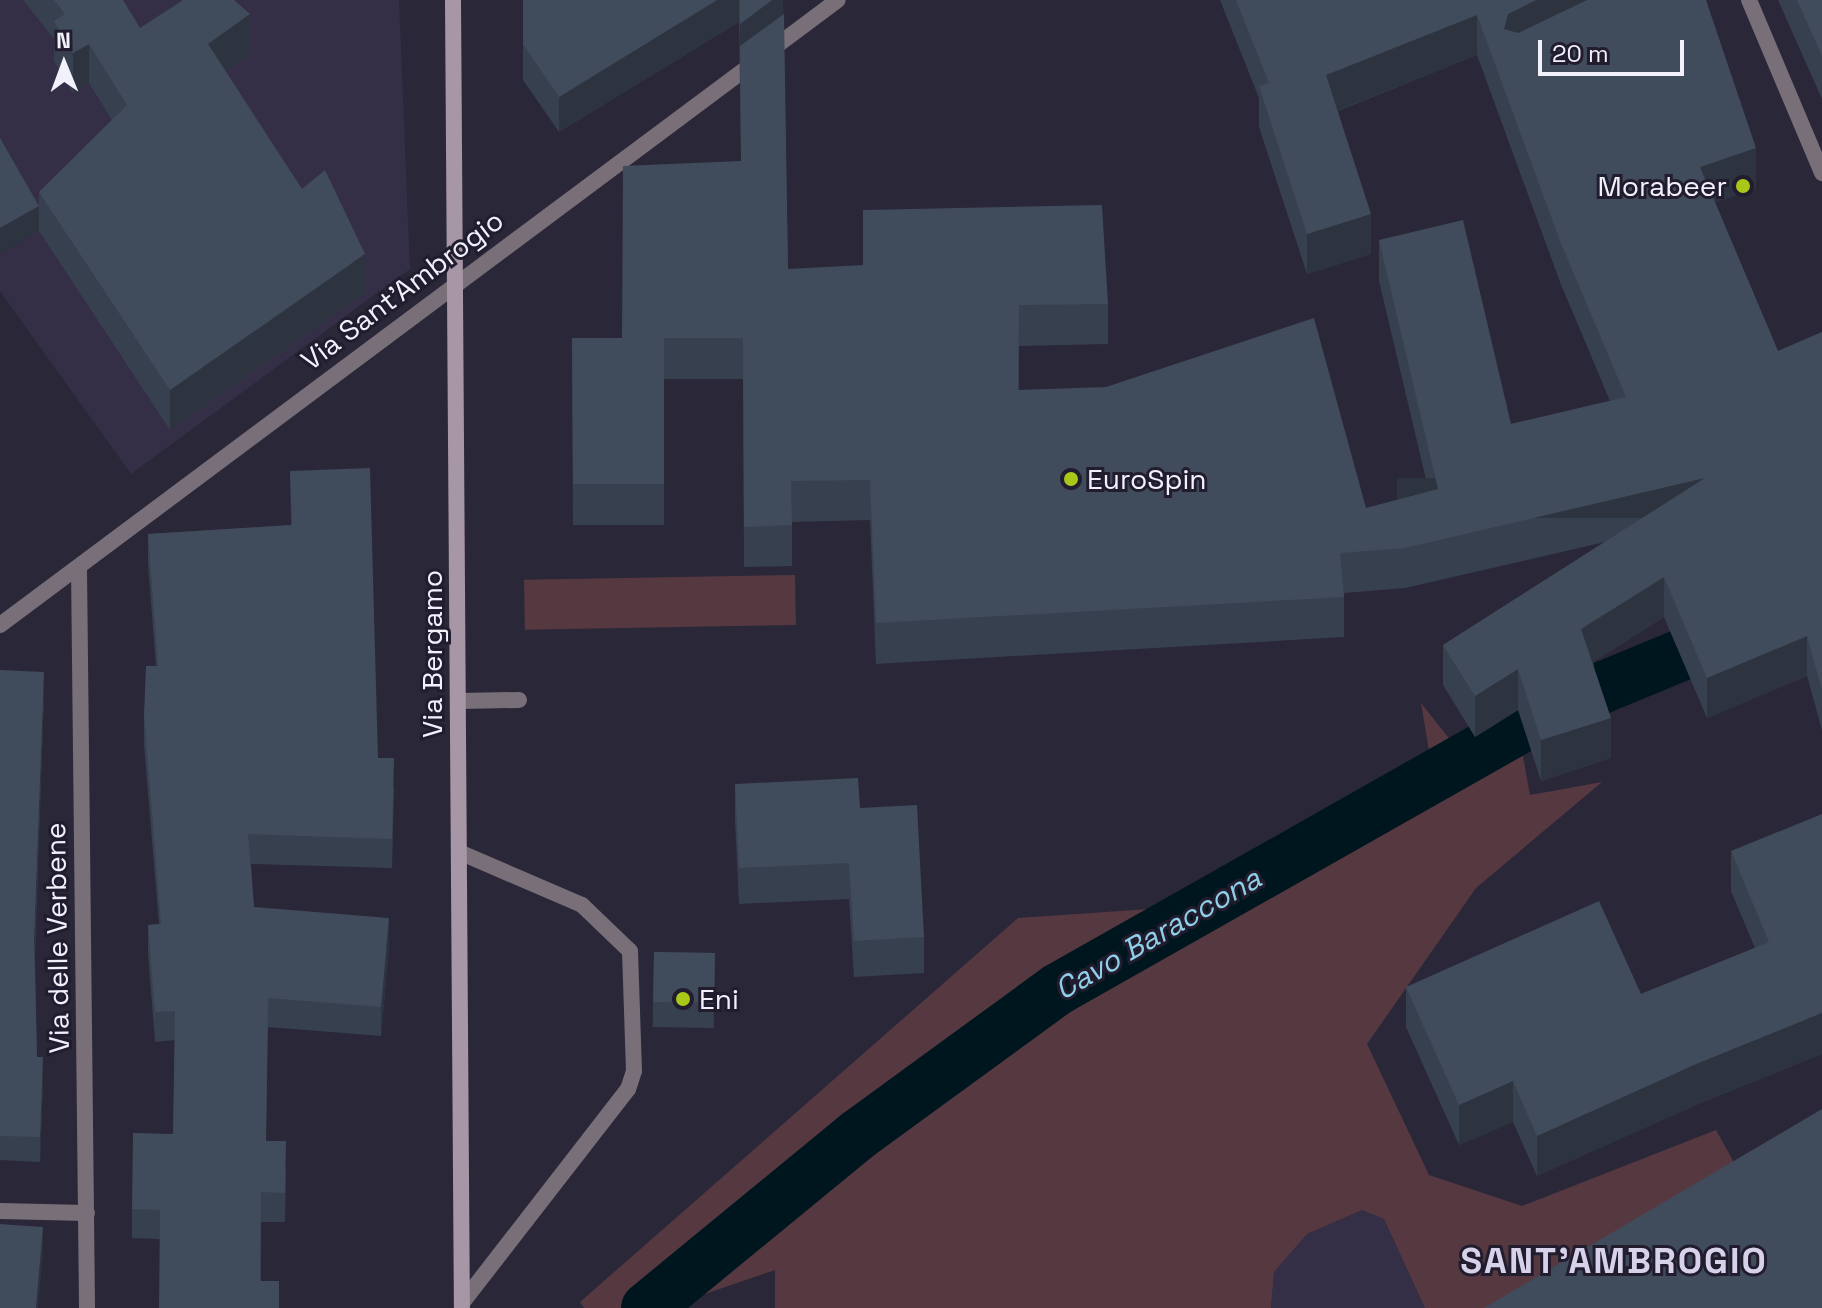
<!DOCTYPE html>
<html>
<head>
<meta charset="utf-8">
<style>
	body { margin:0 }
	#map { position:relative; width:1822px; height:1308px; overflow:hidden; background:#2a2738; font-family:"Space Grotesk",sans-serif }
	div>[style] { position:absolute }
	[style*='--x'] { left:calc(var(--x)*1px); top:calc(var(--y)*1px); width:calc(var(--w)*1px); rotate:calc(var(--a)*1deg) }
	.built>* { inset:0; background:#342f46 }
	.green>* { inset:0; background:#563940; transform-origin:0 0 }
	.canal>* { height:52px; margin:-26px; padding:0 26px; transform-origin:26px; border-radius:26px; background:#00161f }
	.service>* { height:16px; margin:-8px; padding:0 8px; transform-origin:8px; border-radius:8px; background:#796f78 }
	.minor>* { height:16px; margin:-8px; padding:0 8px; transform-origin:8px; border-radius:8px; background:#796f78 }
	.tertiary>* { height:16px; margin:-8px; padding:0 8px; transform-origin:8px; border-radius:8px; background:#796f78 }
	.secondary>* { height:16px; margin:-8px; padding:0 8px; transform-origin:8px; border-radius:8px; background:#a796a5 }
	.wall>* { inset:0; background:#37404f; transform-origin:0 0 }
	.shaded-wall>* { inset:0; background:#2d3440; transform-origin:0 0 }
	.building>* { inset:0; background:#404b5c; transform-origin:0 0 }
	.dots>* { width:22px; height:22px; translate:-50% -50%; box-sizing:border-box; border:4px solid #211d2e; border-radius:50% }
	span { translate:-50% -50%; white-space:nowrap; text-align:center; line-height:1.15; -webkit-text-stroke:6px #211d2e; paint-order:stroke }
	.poi-label { font-size:28px; color:#f1f0fb }
	.right { translate:-100% -50%; text-align:right }
	.left { translate:0 -50%; text-align:left }
	.street-label { font-size:28px; color:#f1f0fb }
	.water-label { font-size:30px; color:#8fcfe8; font-style:italic }
	.district-label { font-size:36px; color:#d7d2e9; font-weight:700; letter-spacing:2px }
	.north { position:absolute; left:24px; top:24px; width:80px; height:80px; -webkit-text-stroke:6px #211d2e; paint-order:stroke; rotate:359deg; font-size:22px; font-weight:700; line-height:32px; text-align:center; color:#f1f0fb }
	.north::after { content:''; display:block; margin:auto; width:28px; height:36px; background:#f1f0fb; clip-path:polygon(50% 0,100% 100%,50% 72%,0 100%) }
	.scale { position:absolute; left:1538px; top:40px; width:146px; height:36px; box-sizing:border-box; border:4px solid #f1f0fb; border-top:0; padding-left:10px; font-size:24px; line-height:28px; white-space:nowrap; color:#f1f0fb; -webkit-text-stroke:6px #211d2e; paint-order:stroke }
</style>
</head>
<body>
<div id="map">
	<div class="built">
		<div style="clip-path:polygon(0 0,399px 0,410px 269px,131px 474px,0 291px)"></div>
		<div style="clip-path:polygon(1362px 1210px,1384px 1219px,1425px 1308px,1271px 1308px,1274px 1272px,1307px 1234px)"></div>
	</div>
	<div class="green">
		<div style="left:795px;top:575px;width:50px;height:271px;rotate:89deg"></div>
		<div style="clip-path:polygon(1421px 703px,1478px 775px,1522px 751px,1530px 795px,1602px 782px,1476px 888px,1367px 1044px,1429px 1175px,1522px 1206px,1716px 1130px,1752px 1195px,1559px 1308px,1425px 1308px,1384px 1219px,1362px 1210px,1307px 1234px,1274px 1272px,1271px 1308px,775px 1308px,775px 1270px,664px 1308px,584px 1308px,580px 1302px,1018px 918px,1164px 908px,1432px 769px)"></div>
	</div>
	<div class="canal">
		<div style="--x:647;--y:1308;--w:274;--a:-39.4"></div>
		<div style="--x:859;--y:1134;--w:246;--a:-36.1"></div>
		<div style="--x:1058;--y:989;--w:575;--a:-29.51"></div>
		<div style="--x:1558;--y:706;--w:175;--a:-22.5"></div>
	</div>
	<div class="service">
		<div style="--x:459;--y:701;--w:60;--a:-1"></div>
		<div style="--x:459;--y:852;--w:134;--a:23.3"></div>
		<div style="--x:582;--y:905;--w:66;--a:43.8"></div>
		<div style="--x:630;--y:951;--w:120;--a:88.1"></div>
		<div style="--x:634;--y:1071;--w:19;--a:108"></div>
		<div style="--x:628;--y:1089;--w:271;--a:127.8"></div>
	</div>
	<div class="minor">
		<div style="--x:79;--y:567;--w:741;--a:89.38"></div>
		<div style="--x:0;--y:1211;--w:87;--a:1.3"></div>
	</div>
	<div class="tertiary">
		<div style="--x:1749;--y:0;--w:188;--a:67.1"></div>
		<div style="--x:0;--y:625;--w:1045;--a:-36.72"></div>
	</div>
	<div class="secondary">
		<div style="--x:453;--y:0;--w:1308;--a:89.61"></div>
	</div>
	<div class="wall">
		<div style="clip-path:polygon(23px 0,123px 0,140px 28px,250px 54px,225px 71px,365px 293px,170px 430px,39px 231px,39px 192px,112px 120px,89px 83px,73px 93px,54px 61px,54px 39px)"></div>
		<div style="clip-path:polygon(523px 0,783px 0,788px 269px,1108px 304px,1108px 344px,1019px 346px,1019px 390px,1366px 508px,1429px 492px,1379px 281px,1379px 240px,1511px 424px,1610px 401px,1560px 282px,1477px 55px,1338px 111px,1371px 254px,1307px 274px,1259px 127px,1259px 98px,1220px 0,1706px 0,1756px 189px,1715px 202px,1778px 351px,1822px 332px,1822px 730px,1807px 676px,1707px 718px,1664px 617px,1593px 662px,1611px 758px,1541px 781px,1518px 710px,1475px 737px,1443px 685px,1443px 645px,1605px 542px,1405px 588px,1344px 593px,1344px 637px,876px 664px,870px 520px,792px 522px,792px 566px,744px 567px,743px 379px,664px 379px,664px 525px,573px 525px,572px 338px,622px 338px,741px 161px,739px 22px,559px 132px,523px 80px)"></div>
		<div style="clip-path:polygon(1778px 0,1822px 0,1822px 99px)"></div>
		<div style="clip-path:polygon(290px 471px,378px 758px,394px 788px,392px 868px,251px 864px,254px 907px,389px 947px,381px 1036px,268px 1027px,266px 1141px,286px 1171px,285px 1222px,261px 1222px,261px 1281px,279px 1308px,159px 1239px,132px 1238px,132px 1209px,173px 1134px,175px 1040px,155px 1042px,148px 954px,148px 925px,159px 924px,144px 745px,144px 715px,156px 666px,148px 564px,148px 534px,291px 525px)"></div>
		<div style="clip-path:polygon(0 670px,44px 697px,35px 955px,37px 1057px,43px 1082px,40px 1162px,0 1160px)"></div>
		<div style="clip-path:polygon(735px 784px,860px 808px,924px 937px,924px 973px,854px 977px,849px 899px,739px 904px,735px 820px)"></div>
		<div style="clip-path:polygon(1731px 851px,1822px 1054px,1696px 1105px,1537px 1176px,1513px 1122px,1459px 1145px,1406px 1027px,1406px 987px,1641px 994px,1755px 948px,1731px 891px)"></div>
		<div style="left:654px;top:952px;width:61px;height:75px;rotate:1deg"></div>
	</div>
	<div class="shaded-wall">
		<div style="clip-path:polygon(717px 0,739px 0,739px 22px,559px 132px,559px 97px)"></div>
		<div style="clip-path:polygon(772px 0,783px 0,783px 27px,740px 60px,740px 24px)"></div>
		<div style="clip-path:polygon(1536px 0,1621px 0,1504px 69px,1504px 29px,1508px 14px)"></div>
		<div style="clip-path:polygon(250px 14px,250px 54px,208px 84px,208px 44px)"></div>
		<div style="clip-path:polygon(1477px 15px,1477px 55px,1326px 115px,1326px 75px)"></div>
		<div style="clip-path:polygon(89px 44px,89px 83px,73px 93px,73px 53px)"></div>
		<div style="clip-path:polygon(1756px 148px,1756px 189px,1700px 207px,1700px 167px)"></div>
		<div style="clip-path:polygon(39px 206px,39px 231px,0 253px,0 228px)"></div>
		<div style="clip-path:polygon(1371px 214px,1371px 254px,1307px 274px,1307px 234px)"></div>
		<div style="clip-path:polygon(365px 254px,365px 293px,170px 430px,170px 390px)"></div>
		<div style="left:1705px;top:478px;width:40px;height:308px;rotate:90deg"></div>
		<div style="clip-path:polygon(1664px 577px,1664px 617px,1581px 670px,1581px 629px)"></div>
		<div style="clip-path:polygon(1807px 636px,1807px 676px,1707px 718px,1707px 678px)"></div>
		<div style="clip-path:polygon(1518px 669px,1518px 710px,1475px 737px,1475px 696px)"></div>
		<div style="clip-path:polygon(44px 672px,44px 697px,34px 964px,34px 939px)"></div>
		<div style="clip-path:polygon(1611px 718px,1611px 758px,1541px 781px,1541px 740px)"></div>
		<div style="clip-path:polygon(389px 918px,389px 947px,381px 1036px,381px 1007px)"></div>
		<div style="clip-path:polygon(1822px 1013px,1822px 1054px,1696px 1105px,1537px 1176px,1537px 1136px,1696px 1064px)"></div>
		<div style="clip-path:polygon(43px 1057px,43px 1082px,40px 1162px,40px 1137px)"></div>
		<div style="clip-path:polygon(1513px 1081px,1513px 1122px,1459px 1145px,1459px 1105px)"></div>
		<div style="clip-path:polygon(43px 1227px,43px 1252px,38px 1308px,36px 1308px)"></div>
	</div>
	<div class="building">
		<div style="clip-path:polygon(54px 0,123px 0,140px 28px,183px 0,234px 0,250px 14px,208px 44px,302px 189px,325px 170px,365px 254px,170px 390px,39px 192px,127px 105px,89px 44px,73px 53px,54px 21px,65px 14px)"></div>
		<div style="clip-path:polygon(523px 0,717px 0,559px 97px,523px 44px)"></div>
		<div style="clip-path:polygon(740px 0,772px 0,740px 24px)"></div>
		<div style="clip-path:polygon(1236px 0,1536px 0,1508px 14px,1504px 29px,1518px 33px,1587px 0,1706px 0,1756px 148px,1700px 167px,1778px 351px,1822px 332px,1822px 690px,1807px 636px,1707px 678px,1664px 577px,1581px 629px,1611px 718px,1541px 740px,1518px 669px,1475px 696px,1443px 645px,1705px 478px,1405px 548px,1340px 553px,1344px 597px,876px 623px,870px 480px,791px 481px,792px 525px,744px 527px,743px 338px,664px 338px,664px 484px,573px 484px,572px 338px,622px 338px,623px 166px,741px 161px,740px 46px,784px 14px,788px 269px,863px 265px,863px 210px,1102px 205px,1108px 304px,1019px 305px,1018px 390px,1106px 387px,1314px 318px,1366px 508px,1438px 489px,1379px 240px,1463px 220px,1511px 424px,1626px 397px,1560px 241px,1477px 15px,1326px 75px,1371px 214px,1307px 234px,1259px 86px,1269px 83px)"></div>
		<div style="clip-path:polygon(1797px 0,1822px 0,1822px 56px)"></div>
		<div style="clip-path:polygon(0 138px,39px 206px,0 228px)"></div>
		<div style="clip-path:polygon(370px 468px,378px 758px,394px 758px,392px 839px,248px 834px,254px 907px,389px 918px,381px 1007px,268px 998px,266px 1141px,286px 1141px,285px 1193px,261px 1192px,260px 1281px,279px 1281px,279px 1308px,159px 1308px,160px 1210px,132px 1209px,133px 1133px,173px 1134px,175px 1011px,155px 1012px,148px 925px,161px 924px,144px 715px,146px 666px,158px 666px,148px 534px,292px 525px,290px 471px)"></div>
		<div style="clip-path:polygon(0 670px,44px 672px,34px 939px,37px 1057px,43px 1057px,40px 1137px,0 1136px)"></div>
		<div style="clip-path:polygon(858px 778px,860px 808px,917px 805px,924px 937px,854px 941px,849px 863px,739px 868px,735px 784px)"></div>
		<div style="clip-path:polygon(1822px 814px,1822px 1013px,1696px 1064px,1537px 1136px,1513px 1081px,1459px 1105px,1406px 987px,1599px 901px,1641px 994px,1769px 942px,1731px 851px)"></div>
		<div style="left:654px;top:952px;width:61px;height:50px;rotate:1deg"></div>
		<div style="clip-path:polygon(1822px 1109px,1822px 1308px,1484px 1308px)"></div>
		<div style="clip-path:polygon(0 1224px,43px 1227px,36px 1308px,0 1308px)"></div>
	</div>
	<div class="dots">
		<div style="left:1743px;top:186px;background:#a9c719"></div>
		<div style="left:1071px;top:479px;background:#a9c719"></div>
		<div style="left:683px;top:999px;background:#a9c719"></div>
	</div>
	<div class="poi-label">
		<span class="right" style="left:1727px;top:186px">Morabeer</span>
		<span class="left" style="left:1087px;top:479px">EuroSpin</span>
		<span class="left" style="left:699px;top:999px">Eni</span>
	</div>
	<div class="street-label">
		<span style="left:402px;top:290px;rotate:-37deg">Via Sant'Ambrogio</span>
		<span style="left:432px;top:654px;rotate:-90deg">Via Bergamo</span>
		<span style="left:57px;top:938px;rotate:-91deg">Via delle Verbene</span>
	</div>
	<div class="water-label">
		<span style="left:1158px;top:934px;rotate:-30deg">Cavo Baraccona</span>
	</div>
	<div class="district-label">
		<span style="left:1614px;top:1262px">SANT'AMBROGIO</span>
	</div>
	<div class="north">N</div>
	<div class="scale">20 m</div>
</div>
</body>
</html>
